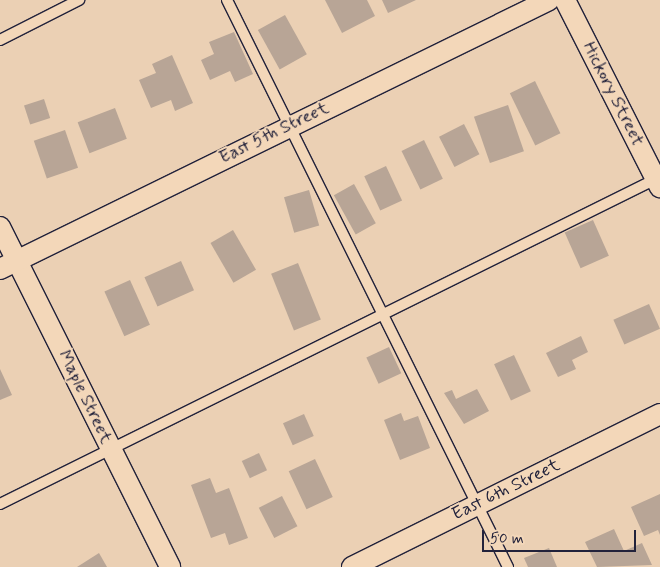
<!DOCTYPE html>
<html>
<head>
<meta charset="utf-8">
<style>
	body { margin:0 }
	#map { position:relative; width:660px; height:567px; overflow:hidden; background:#ebd0b4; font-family:Mynerve,sans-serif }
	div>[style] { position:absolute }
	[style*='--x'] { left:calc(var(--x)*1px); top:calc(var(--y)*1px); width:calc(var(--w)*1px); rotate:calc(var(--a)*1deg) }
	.building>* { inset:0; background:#b8a596; transform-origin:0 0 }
	.roads { filter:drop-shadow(1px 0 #22223b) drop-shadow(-1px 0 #22223b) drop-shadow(0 1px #22223b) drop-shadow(0 -1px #22223b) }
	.lane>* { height:10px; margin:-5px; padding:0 5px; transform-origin:5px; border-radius:5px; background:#f3d7b9 }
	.street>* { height:20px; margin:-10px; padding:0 10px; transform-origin:10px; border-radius:10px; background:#f3d7b9 }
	span { translate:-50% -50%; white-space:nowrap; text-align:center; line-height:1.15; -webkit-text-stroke:4px #f3d7b9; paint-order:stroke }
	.street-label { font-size:18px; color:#22223b }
	.scale { position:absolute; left:482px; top:530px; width:154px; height:22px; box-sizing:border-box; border:2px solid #22223b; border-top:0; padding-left:6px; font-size:15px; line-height:18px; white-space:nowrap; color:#22223b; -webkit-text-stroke:4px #f3d7b9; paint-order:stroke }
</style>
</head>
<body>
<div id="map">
	<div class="building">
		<div style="clip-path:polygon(325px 0,367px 0,375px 16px,342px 33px)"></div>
		<div style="clip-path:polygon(382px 0,416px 0,388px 13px)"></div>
		<div style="left:285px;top:15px;width:45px;height:31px;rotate:61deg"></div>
		<div style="clip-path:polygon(234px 32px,253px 74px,235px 82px,230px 71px,210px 80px,201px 60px,214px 54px,209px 42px)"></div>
		<div style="clip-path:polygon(172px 55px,193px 103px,175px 111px,171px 100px,151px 108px,139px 80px,156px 73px,152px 64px)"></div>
		<div style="left:535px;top:81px;width:58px;height:28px;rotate:64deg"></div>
		<div style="left:44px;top:99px;width:20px;height:21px;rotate:72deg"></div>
		<div style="left:508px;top:105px;width:49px;height:36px;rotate:71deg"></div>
		<div style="left:115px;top:108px;width:33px;height:40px;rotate:69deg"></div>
		<div style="left:464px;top:124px;width:34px;height:28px;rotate:63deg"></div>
		<div style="left:65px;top:130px;width:40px;height:33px;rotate:71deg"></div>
		<div style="left:424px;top:140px;width:43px;height:25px;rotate:64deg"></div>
		<div style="left:386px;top:166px;width:38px;height:24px;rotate:65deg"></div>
		<div style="left:354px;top:184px;width:45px;height:23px;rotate:61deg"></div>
		<div style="left:309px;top:190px;width:37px;height:26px;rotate:74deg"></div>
		<div style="left:593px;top:220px;width:39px;height:31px;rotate:66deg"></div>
		<div style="left:233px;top:230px;width:46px;height:26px;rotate:60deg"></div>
		<div style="left:181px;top:261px;width:32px;height:40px;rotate:66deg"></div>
		<div style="left:298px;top:263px;width:61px;height:29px;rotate:68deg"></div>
		<div style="left:130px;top:280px;width:49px;height:28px;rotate:66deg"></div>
		<div style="left:649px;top:304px;width:27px;height:39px;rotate:66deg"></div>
		<div style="clip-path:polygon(581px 336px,588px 352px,572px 360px,576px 369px,558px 377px,546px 353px)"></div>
		<div style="left:389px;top:347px;width:29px;height:25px;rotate:65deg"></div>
		<div style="left:514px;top:355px;width:40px;height:22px;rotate:65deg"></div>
		<div style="clip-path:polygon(0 369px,12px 395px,0 400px)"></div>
		<div style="clip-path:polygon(477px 389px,489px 411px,464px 424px,444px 393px,452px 390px,456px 399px)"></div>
		<div style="clip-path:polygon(401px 413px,404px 421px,418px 416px,430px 448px,400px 460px,384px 420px)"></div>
		<div style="left:304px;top:414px;width:24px;height:23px;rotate:66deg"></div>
		<div style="left:259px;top:453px;width:19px;height:19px;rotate:65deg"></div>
		<div style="left:315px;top:459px;width:42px;height:29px;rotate:65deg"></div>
		<div style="clip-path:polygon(210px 478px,216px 493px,229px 488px,248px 538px,229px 545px,225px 533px,211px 538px,191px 485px)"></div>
		<div style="clip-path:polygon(660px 494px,660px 535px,658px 530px,644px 536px,631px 507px)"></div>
		<div style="left:282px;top:496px;width:34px;height:26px;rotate:63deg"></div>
		<div style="clip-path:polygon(614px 529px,624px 551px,642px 543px,652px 565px,597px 567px,585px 542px)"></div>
		<div style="clip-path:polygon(549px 548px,557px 567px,528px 567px,524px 558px)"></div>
		<div style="clip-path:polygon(99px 553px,107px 567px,77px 567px)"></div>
	</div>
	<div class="roads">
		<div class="lane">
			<div style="--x:227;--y:0;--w:633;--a:63.64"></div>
			<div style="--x:0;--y:40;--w:89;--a:-26.9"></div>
			<div style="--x:0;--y:504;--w:732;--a:-26.36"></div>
		</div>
		<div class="street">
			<div style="--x:565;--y:0;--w:210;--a:63.1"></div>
			<div style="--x:0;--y:227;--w:380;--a:63.4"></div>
			<div style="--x:0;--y:269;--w:611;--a:-26.1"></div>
			<div style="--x:352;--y:567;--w:344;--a:-26.4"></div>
		</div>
	</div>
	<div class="street-label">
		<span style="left:613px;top:94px;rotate:63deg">Hickory Street</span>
		<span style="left:274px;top:133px;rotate:-26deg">East 5th Street</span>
		<span style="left:85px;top:397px;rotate:64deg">Maple Street</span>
		<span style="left:506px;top:490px;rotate:-26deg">East 6th Street</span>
	</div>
	<div class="scale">50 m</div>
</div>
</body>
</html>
